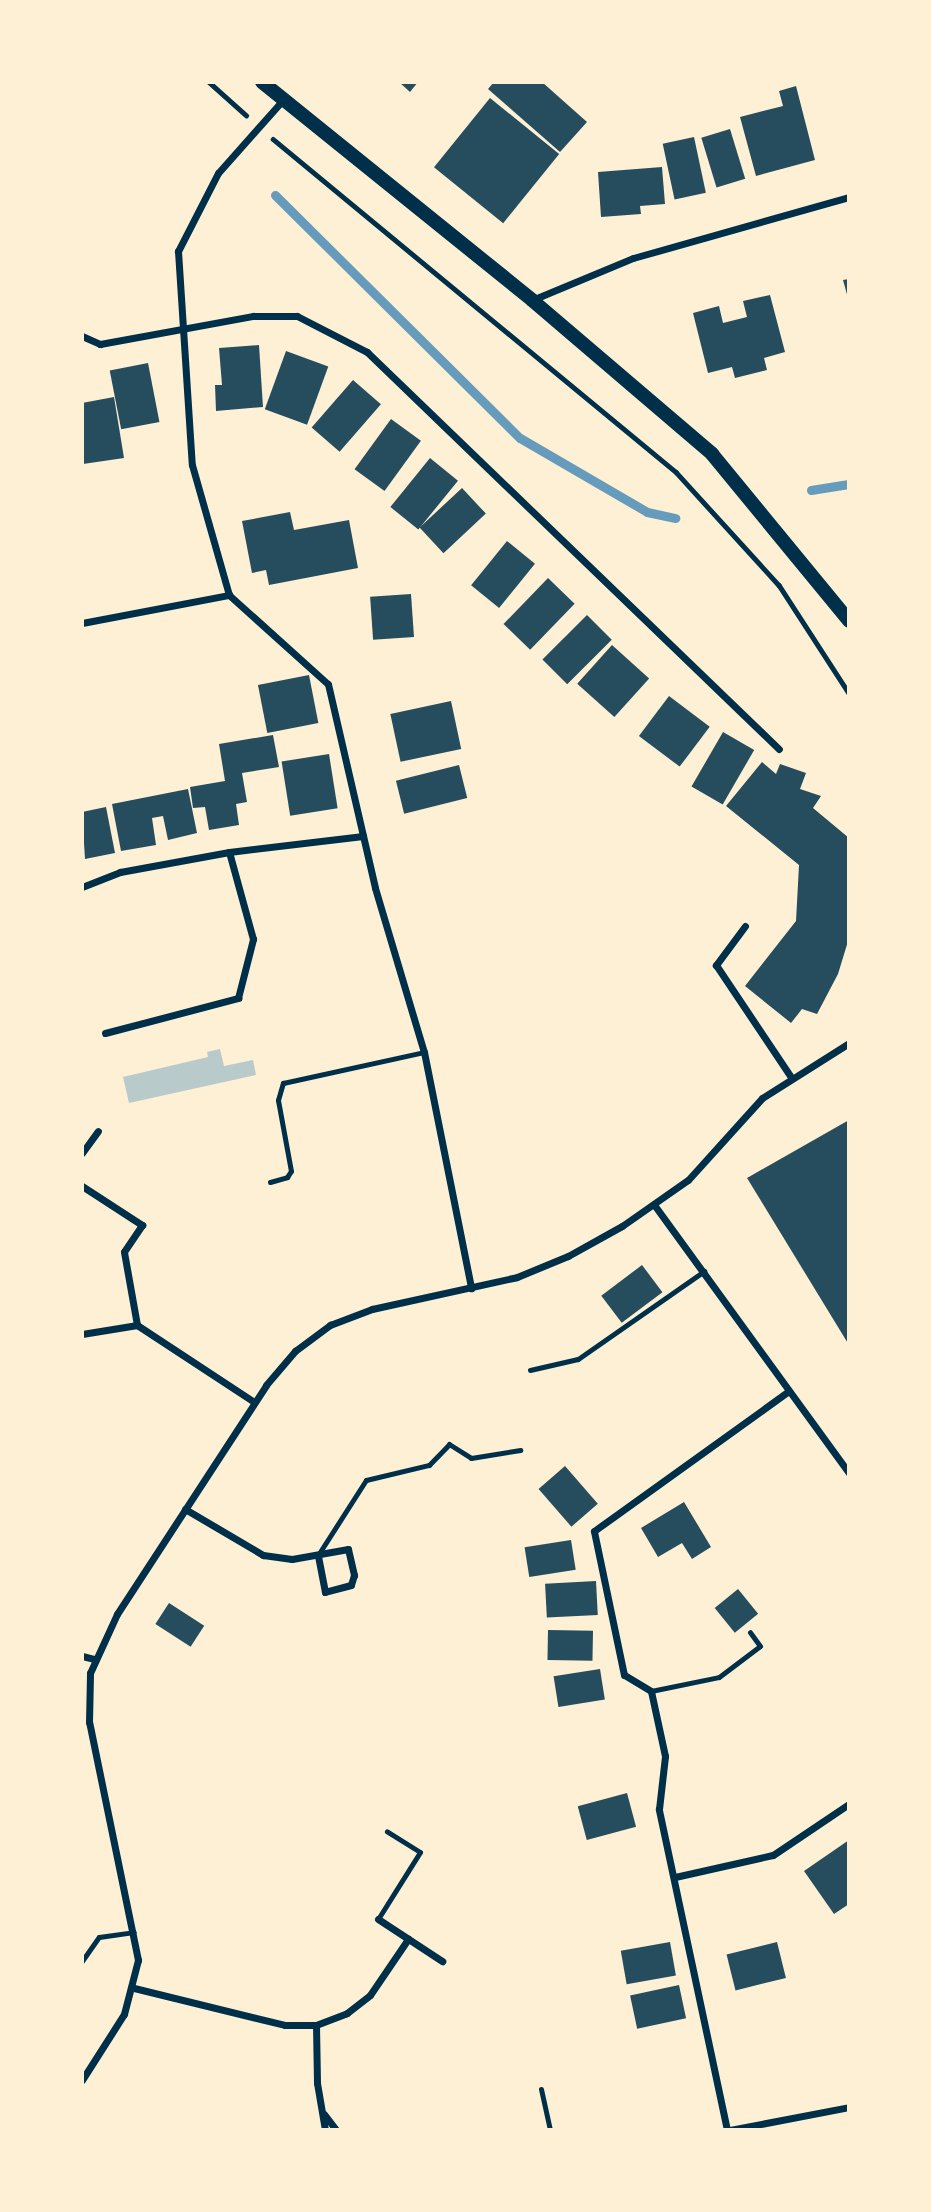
<!DOCTYPE html>
<html>
<head>
<meta charset="utf-8">
<style>
	body { margin:0 }
	#map { position:relative; width:931px; height:2212px; overflow:hidden; background:#fdf0d5; font-family:"Sofia Sans Condensed",sans-serif }
	div>[style] { position:absolute }
	[style*='--x'] { left:calc(var(--x)*1px); top:calc(var(--y)*1px); width:calc(var(--w)*1px); rotate:calc(var(--a)*1deg) }
	.green>* { inset:0; background:#b9caca }
	.stream>* { height:9px; margin:-4.5px; padding:0 4.5px; transform-origin:4.5px; border-radius:4.5px; background:#669bbc }
	.building>* { inset:0; background:#264d5e; transform-origin:0 0 }
	.path>* { height:4.5px; margin:-2.25px; padding:0 2.25px; transform-origin:2.25px; border-radius:2.25px; background:#003049 }
	.service>* { height:5px; margin:-2.5px; padding:0 2.5px; transform-origin:2.5px; border-radius:2.5px; background:#003049 }
	.minor>* { height:7px; margin:-3.5px; padding:0 3.5px; transform-origin:3.5px; border-radius:3.5px; background:#003049 }
	.secondary>* { height:14px; margin:-7px; padding:0 7px; transform-origin:7px; border-radius:7px; background:#003049 }
	span { translate:-50% -50%; white-space:nowrap; text-align:center; line-height:1.15; -webkit-text-stroke:7px #fdf0d5; paint-order:stroke }
	.frame { position:absolute; inset:0; border:84px solid #fdf0d5; pointer-events:none }
</style>
</head>
<body>
<div id="map">
	<div class="green">
		<div style="clip-path:polygon(220px 1049px,224px 1066px,253px 1060px,256px 1075px,129px 1103px,123px 1077px,208px 1057px,207px 1052px)"></div>
	</div>
	<div class="stream">
		<div style="--x:275;--y:195;--w:345;--a:44.8"></div>
		<div style="--x:520;--y:438;--w:147;--a:30.2"></div>
		<div style="--x:647;--y:512;--w:29;--a:12"></div>
		<div style="--x:811;--y:490;--w:38;--a:-9"></div>
	</div>
	<div class="building">
		<div style="clip-path:polygon(399px 82px,418px 82px,410px 92px)"></div>
		<div style="clip-path:polygon(494px 82px,542px 82px,587px 122px,560px 152px,488px 89px)"></div>
		<div style="clip-path:polygon(796px 86px,815px 160px,756px 176px,740px 117px,783px 106px,779px 91px)"></div>
		<div style="left:490px;top:98px;width:89px;height:89px;rotate:39deg"></div>
		<div style="left:730px;top:129px;width:52px;height:30px;rotate:73deg"></div>
		<div style="left:694px;top:137px;width:57px;height:32px;rotate:78deg"></div>
		<div style="clip-path:polygon(662px 167px,665px 204px,640px 206px,641px 214px,601px 217px,598px 172px)"></div>
		<div style="clip-path:polygon(849px 279px,849px 298px,848px 298px,843px 280px)"></div>
		<div style="clip-path:polygon(770px 295px,785px 352px,764px 358px,767px 370px,735px 378px,732px 367px,708px 373px,693px 313px,719px 306px,723px 323px,747px 317px,743px 301px)"></div>
		<div style="clip-path:polygon(259px 345px,263px 407px,216px 411px,215px 385px,222px 385px,219px 348px)"></div>
		<div style="left:286px;top:351px;width:45px;height:62px;rotate:20deg"></div>
		<div style="left:148px;top:363px;width:60px;height:39px;rotate:79deg"></div>
		<div style="left:353px;top:380px;width:37px;height:63px;rotate:41deg"></div>
		<div style="clip-path:polygon(114px 397px,124px 458px,83px 464px,82px 403px)"></div>
		<div style="left:391px;top:419px;width:37px;height:62px;rotate:36deg"></div>
		<div style="left:430px;top:458px;width:36px;height:63px;rotate:39deg"></div>
		<div style="left:462px;top:488px;width:35px;height:58px;rotate:47deg"></div>
		<div style="clip-path:polygon(290px 512px,294px 530px,349px 520px,358px 568px,269px 585px,266px 570px,252px 573px,242px 521px)"></div>
		<div style="left:507px;top:541px;width:36px;height:57px;rotate:39deg"></div>
		<div style="left:548px;top:578px;width:37px;height:64px;rotate:44deg"></div>
		<div style="left:411px;top:594px;width:43px;height:41px;rotate:86deg"></div>
		<div style="left:587px;top:615px;width:35px;height:63px;rotate:45deg"></div>
		<div style="left:612px;top:645px;width:50px;height:52px;rotate:42deg"></div>
		<div style="left:309px;top:675px;width:49px;height:52px;rotate:79deg"></div>
		<div style="left:669px;top:696px;width:51px;height:50px;rotate:37deg"></div>
		<div style="left:451px;top:701px;width:49px;height:62px;rotate:78deg"></div>
		<div style="left:723px;top:732px;width:36px;height:63px;rotate:30deg"></div>
		<div style="clip-path:polygon(273px 735px,279px 767px,242px 773px,247px 802px,236px 804px,239px 825px,209px 830px,205px 807px,193px 808px,190px 787px,225px 781px,219px 744px)"></div>
		<div style="left:329px;top:754px;width:55px;height:48px;rotate:81deg"></div>
		<div style="clip-path:polygon(762px 762px,776px 774px,780px 764px,806px 773px,800px 789px,821px 796px,813px 808px,849px 838px,849px 938px,838px 974px,817px 1014px,802px 1009px,791px 1023px,745px 986px,796px 921px,799px 865px,726px 806px)"></div>
		<div style="left:459px;top:765px;width:34px;height:65px;rotate:76deg"></div>
		<div style="clip-path:polygon(188px 789px,197px 833px,168px 840px,163px 816px,152px 818px,156px 845px,121px 851px,112px 804px)"></div>
		<div style="clip-path:polygon(106px 807px,115px 853px,85px 859px,82px 812px)"></div>
		<div style="clip-path:polygon(849px 1120px,849px 1345px,747px 1178px)"></div>
		<div style="left:642px;top:1265px;width:34px;height:51px;rotate:53deg"></div>
		<div style="left:565px;top:1466px;width:50px;height:35px;rotate:49deg"></div>
		<div style="clip-path:polygon(684px 1502px,711px 1547px,692px 1559px,682px 1543px,658px 1557px,641px 1528px)"></div>
		<div style="left:571px;top:1540px;width:30px;height:47px;rotate:81deg"></div>
		<div style="left:596px;top:1581px;width:34px;height:51px;rotate:87deg"></div>
		<div style="left:738px;top:1589px;width:32px;height:30px;rotate:51deg"></div>
		<div style="left:169px;top:1603px;width:42px;height:25px;rotate:33deg"></div>
		<div style="left:548px;top:1630px;width:45px;height:30px;rotate:1deg"></div>
		<div style="left:600px;top:1669px;width:31px;height:47px;rotate:81deg"></div>
		<div style="left:627px;top:1793px;width:35px;height:51px;rotate:75deg"></div>
		<div style="clip-path:polygon(849px 1840px,849px 1904px,834px 1914px,804px 1871px)"></div>
		<div style="left:670px;top:1942px;width:34px;height:50px;rotate:80deg"></div>
		<div style="left:777px;top:1942px;width:37px;height:52px;rotate:76deg"></div>
		<div style="left:679px;top:1985px;width:34px;height:50px;rotate:78deg"></div>
	</div>
	<div class="path">
		<div style="--x:209;--y:82;--w:50;--a:41.7"></div>
		<div style="--x:273;--y:139;--w:523;--a:39.57"></div>
		<div style="--x:676;--y:472;--w:153;--a:47.7"></div>
		<div style="--x:779;--y:585;--w:129;--a:57.1"></div>
	</div>
	<div class="service">
		<div style="--x:270;--y:1182;--w:18;--a:-16"></div>
		<div style="--x:287;--y:1177;--w:7;--a:-56"></div>
		<div style="--x:291;--y:1171;--w:72;--a:-100.4"></div>
		<div style="--x:278;--y:1100;--w:18;--a:-74"></div>
		<div style="--x:283;--y:1083;--w:144;--a:-12.4"></div>
		<div style="--x:530;--y:1370;--w:49;--a:-12.9"></div>
		<div style="--x:578;--y:1359;--w:154;--a:-34.9"></div>
		<div style="--x:318;--y:1555;--w:89;--a:-57.4"></div>
		<div style="--x:366;--y:1480;--w:65;--a:-13.4"></div>
		<div style="--x:429;--y:1465;--w:29;--a:-46"></div>
		<div style="--x:449;--y:1444;--w:26;--a:32"></div>
		<div style="--x:471;--y:1458;--w:50;--a:-9.3"></div>
		<div style="--x:651;--y:1691;--w:69;--a:-11.6"></div>
		<div style="--x:719;--y:1677;--w:51;--a:-37.1"></div>
		<div style="--x:760;--y:1646;--w:17;--a:-126"></div>
		<div style="--x:378;--y:1919;--w:79;--a:-57.9"></div>
		<div style="--x:420;--y:1852;--w:39;--a:-148"></div>
		<div style="--x:82;--y:1961;--w:29;--a:-55"></div>
		<div style="--x:99;--y:1937;--w:35;--a:-8"></div>
		<div style="--x:541;--y:2089;--w:42;--a:77.6"></div>
	</div>
	<div class="minor">
		<div style="--x:282;--y:101;--w:96;--a:131.6"></div>
		<div style="--x:218;--y:173;--w:88;--a:117.1"></div>
		<div style="--x:178;--y:251;--w:214;--a:86.3"></div>
		<div style="--x:192;--y:465;--w:135;--a:74.1"></div>
		<div style="--x:229;--y:595;--w:133;--a:42"></div>
		<div style="--x:328;--y:684;--w:209;--a:77"></div>
		<div style="--x:375;--y:888;--w:171;--a:73.4"></div>
		<div style="--x:424;--y:1052;--w:241;--a:78.7"></div>
		<div style="--x:532;--y:300;--w:109;--a:-22.6"></div>
		<div style="--x:633;--y:258;--w:224;--a:-15.8"></div>
		<div style="--x:82;--y:336;--w:20;--a:24"></div>
		<div style="--x:100;--y:344;--w:156;--a:-10.4"></div>
		<div style="--x:253;--y:316;--w:44;--a:0"></div>
		<div style="--x:297;--y:316;--w:79;--a:27.2"></div>
		<div style="--x:367;--y:352;--w:572;--a:43.94"></div>
		<div style="--x:82;--y:623;--w:150;--a:-10.8"></div>
		<div style="--x:82;--y:887;--w:41;--a:-21.5"></div>
		<div style="--x:120;--y:872;--w:111;--a:-10.4"></div>
		<div style="--x:229;--y:852;--w:135;--a:-6.8"></div>
		<div style="--x:745;--y:926;--w:49;--a:126.6"></div>
		<div style="--x:716;--y:965;--w:135;--a:56.2"></div>
		<div style="--x:105;--y:1033;--w:138;--a:-14.7"></div>
		<div style="--x:238;--y:998;--w:61;--a:-75.7"></div>
		<div style="--x:253;--y:939;--w:90;--a:-105.4"></div>
		<div style="--x:82;--y:1153;--w:27;--a:-54"></div>
		<div style="--x:82;--y:1186;--w:72;--a:33"></div>
		<div style="--x:142;--y:1225;--w:32;--a:124"></div>
		<div style="--x:124;--y:1252;--w:74;--a:79.9"></div>
		<div style="--x:137;--y:1325;--w:140;--a:33.3"></div>
		<div style="--x:655;--y:1206;--w:330;--a:54"></div>
		<div style="--x:82;--y:1334;--w:56;--a:-9.3"></div>
		<div style="--x:185;--y:1509;--w:91;--a:30.5"></div>
		<div style="--x:263;--y:1555;--w:29;--a:8"></div>
		<div style="--x:292;--y:1559;--w:57;--a:-10.1"></div>
		<div style="--x:348;--y:1549;--w:27;--a:77"></div>
		<div style="--x:354;--y:1575;--w:10;--a:107"></div>
		<div style="--x:351;--y:1585;--w:27;--a:165"></div>
		<div style="--x:325;--y:1592;--w:37;--a:-101"></div>
		<div style="--x:82;--y:1656;--w:12;--a:14"></div>
		<div style="--x:675;--y:1877;--w:100;--a:-12.7"></div>
		<div style="--x:773;--y:1855;--w:92;--a:-33.9"></div>
		<div style="--x:378;--y:1919;--w:77;--a:33.3"></div>
		<div style="--x:134;--y:1988;--w:155;--a:13.8"></div>
		<div style="--x:285;--y:2025;--w:31;--a:0"></div>
		<div style="--x:316;--y:2025;--w:33;--a:-21"></div>
		<div style="--x:347;--y:2013;--w:29;--a:-38"></div>
		<div style="--x:370;--y:1995;--w:68;--a:-55.8"></div>
		<div style="--x:316;--y:2025;--w:58;--a:89"></div>
		<div style="--x:317;--y:2083;--w:48;--a:80.3"></div>
		<div style="--x:82;--y:2080;--w:78;--a:-57.5"></div>
		<div style="--x:124;--y:2014;--w:56;--a:-75.5"></div>
		<div style="--x:138;--y:1960;--w:243;--a:-101.6"></div>
		<div style="--x:89;--y:1722;--w:49;--a:-88.8"></div>
		<div style="--x:90;--y:1673;--w:65;--a:-65.4"></div>
		<div style="--x:117;--y:1614;--w:273;--a:-56.9"></div>
		<div style="--x:266;--y:1385;--w:45;--a:-49.5"></div>
		<div style="--x:295;--y:1351;--w:44;--a:-36.6"></div>
		<div style="--x:330;--y:1325;--w:45;--a:-20.9"></div>
		<div style="--x:372;--y:1309;--w:148;--a:-12.4"></div>
		<div style="--x:517;--y:1277;--w:55;--a:-22.4"></div>
		<div style="--x:568;--y:1256;--w:62;--a:-29.1"></div>
		<div style="--x:622;--y:1226;--w:80;--a:-34.9"></div>
		<div style="--x:688;--y:1180;--w:110;--a:-47.9"></div>
		<div style="--x:762;--y:1098;--w:103;--a:-32.3"></div>
		<div style="--x:324;--y:2114;--w:20;--a:53"></div>
		<div style="--x:727;--y:2130;--w:328;--a:-102"></div>
		<div style="--x:659;--y:1809;--w:53;--a:-83.5"></div>
		<div style="--x:665;--y:1756;--w:66;--a:-102.2"></div>
		<div style="--x:651;--y:1691;--w:31;--a:-149"></div>
		<div style="--x:624;--y:1675;--w:147;--a:-101.8"></div>
		<div style="--x:594;--y:1531;--w:240;--a:-35.7"></div>
		<div style="--x:730;--y:2130;--w:121;--a:-10.9"></div>
	</div>
	<div class="secondary">
		<div style="--x:262;--y:82;--w:347;--a:38.9"></div>
		<div style="--x:532;--y:300;--w:237;--a:40.5"></div>
		<div style="--x:712;--y:454;--w:216;--a:50.6"></div>
	</div>
	<div class="frame"></div>
</div>
</body>
</html>
